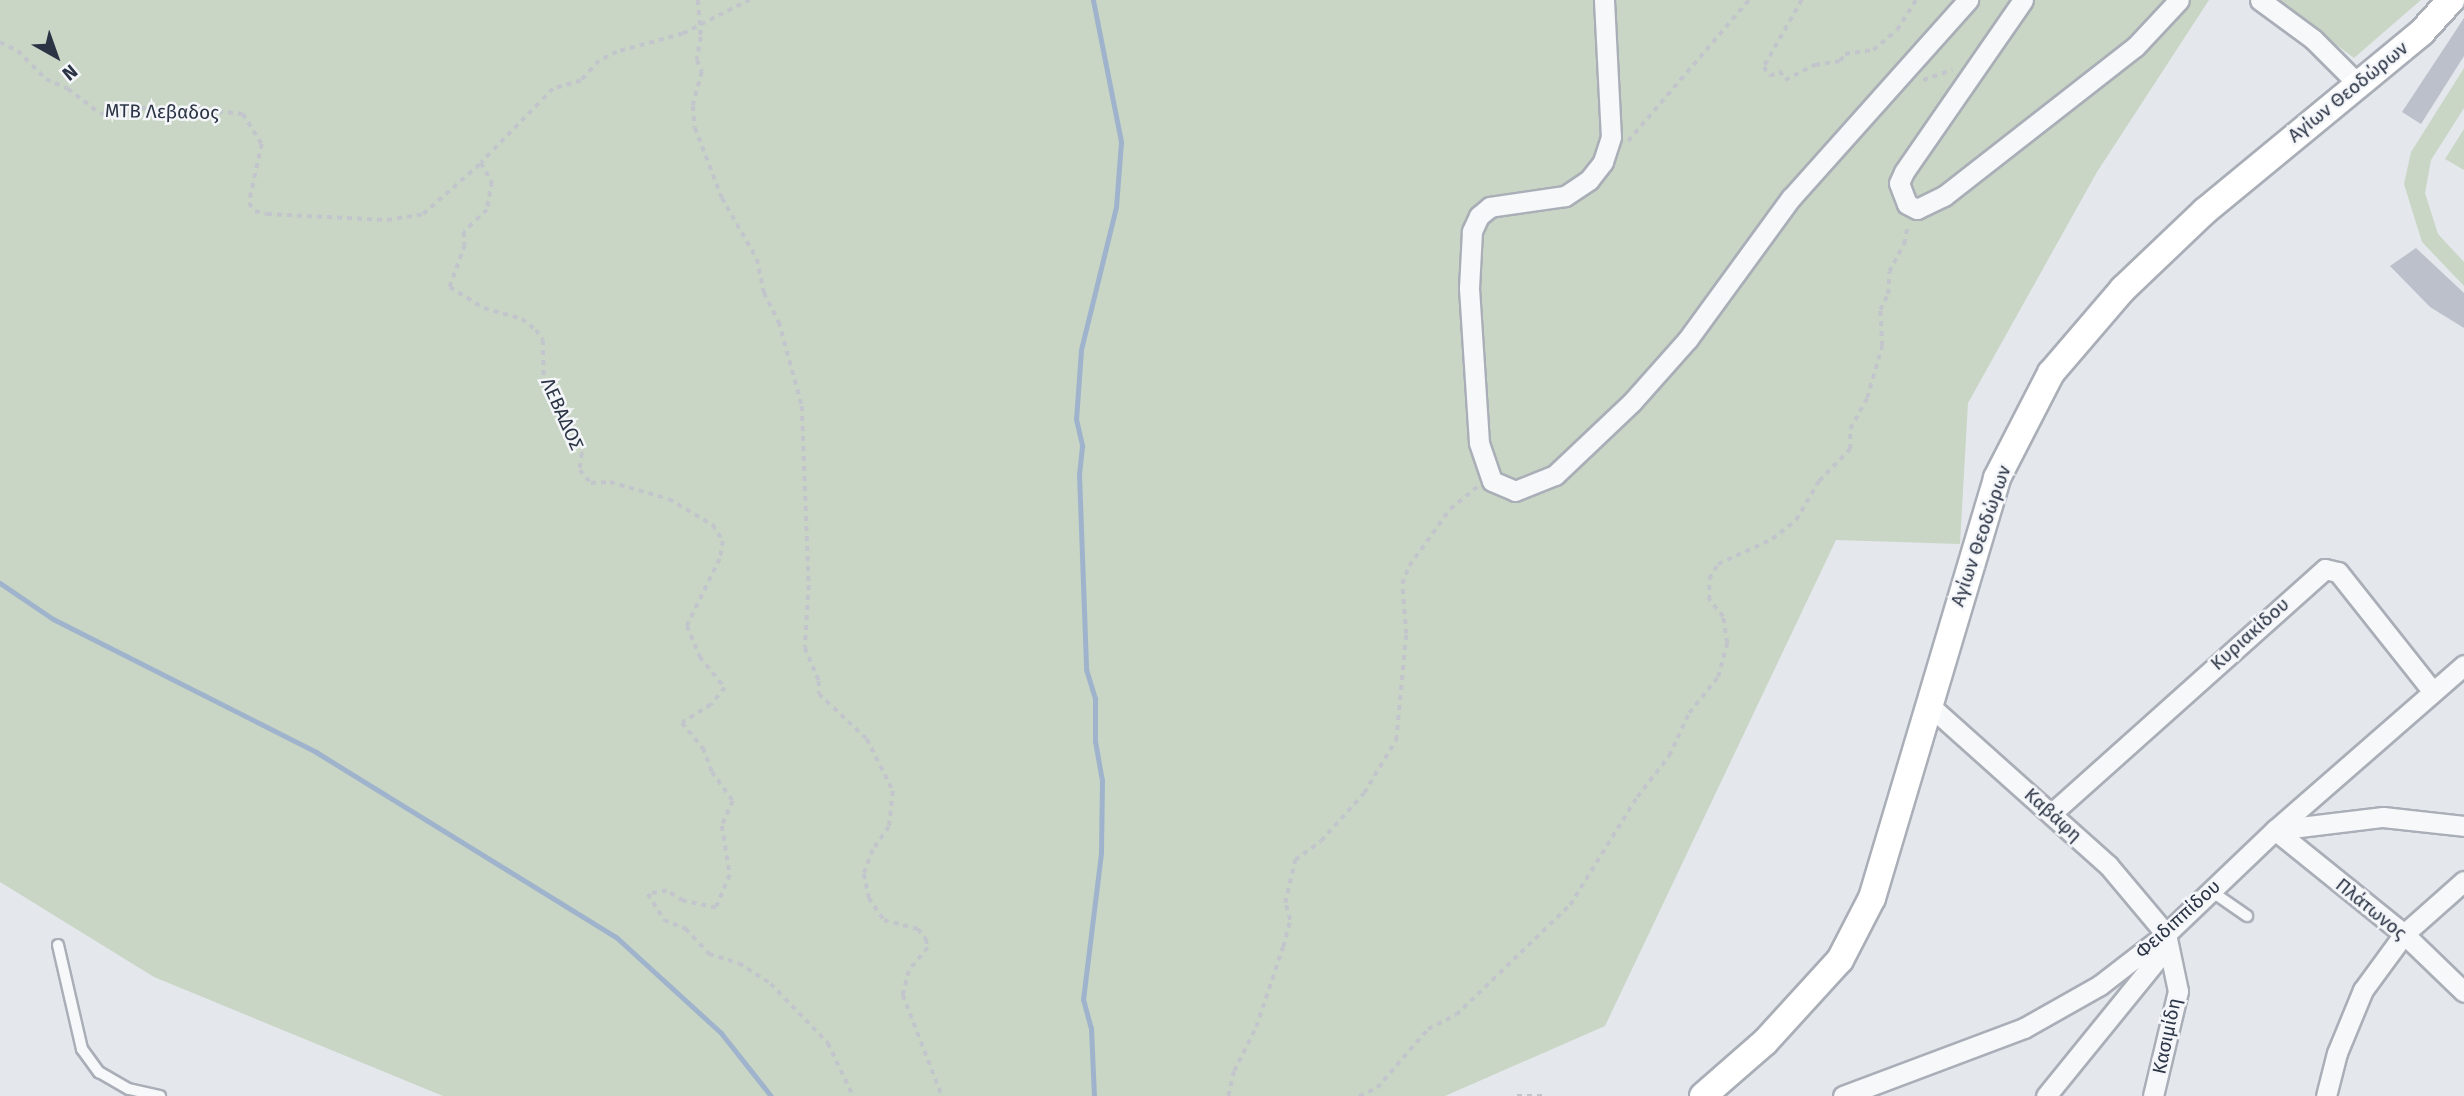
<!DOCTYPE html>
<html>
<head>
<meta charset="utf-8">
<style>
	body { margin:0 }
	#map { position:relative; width:2464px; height:1096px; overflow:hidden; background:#e4e7ec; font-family:"Fira Sans",sans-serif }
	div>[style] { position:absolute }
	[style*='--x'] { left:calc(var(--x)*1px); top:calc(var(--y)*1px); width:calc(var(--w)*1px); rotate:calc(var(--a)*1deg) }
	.green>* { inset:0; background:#c9d6c5 }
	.stream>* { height:5px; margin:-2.5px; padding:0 2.5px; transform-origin:2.5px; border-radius:2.5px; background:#9fb4cc }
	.building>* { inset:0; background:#bbc0ca }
	.path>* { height:3.5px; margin-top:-1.75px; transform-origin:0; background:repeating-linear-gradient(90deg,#c2c5cb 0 5px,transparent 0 10px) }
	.roads { filter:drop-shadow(2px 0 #a9aeb7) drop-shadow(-2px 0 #a9aeb7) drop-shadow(0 2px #a9aeb7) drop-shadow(0 -2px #a9aeb7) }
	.lane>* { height:10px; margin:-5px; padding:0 5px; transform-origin:5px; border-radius:5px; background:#f7f8fa }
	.street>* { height:19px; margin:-9.5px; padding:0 9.5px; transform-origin:9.5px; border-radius:9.5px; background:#f7f8fa }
	.secondary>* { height:26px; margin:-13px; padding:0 13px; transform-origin:13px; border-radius:13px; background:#fff }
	span { translate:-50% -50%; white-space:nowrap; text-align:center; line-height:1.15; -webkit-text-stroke:5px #f4f6f9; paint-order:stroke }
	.street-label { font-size:19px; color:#2b3445 }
	.north { position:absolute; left:21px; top:21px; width:70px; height:70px; -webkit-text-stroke:5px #f4f6f9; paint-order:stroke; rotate:140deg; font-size:19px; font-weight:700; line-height:28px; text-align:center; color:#2b3445 }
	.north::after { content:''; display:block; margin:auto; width:24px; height:32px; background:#2b3445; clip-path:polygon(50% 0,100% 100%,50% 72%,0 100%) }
</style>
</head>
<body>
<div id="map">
	<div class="green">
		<div style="clip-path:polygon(0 0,2209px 0,2097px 172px,1968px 403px,1960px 544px,1836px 540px,1605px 1026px,1445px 1096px,443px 1096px,154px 977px,0 882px)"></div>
		<div style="clip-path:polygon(2276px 0,2421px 0,2354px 58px)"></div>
		<div style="clip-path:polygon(2464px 68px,2464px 108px,2431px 160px,2425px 193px,2438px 234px,2464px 262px,2464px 286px,2422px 242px,2404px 184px,2411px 152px)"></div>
		<div style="clip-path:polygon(2464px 129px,2464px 170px,2445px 159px)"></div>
	</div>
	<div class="stream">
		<div style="--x:1093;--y:0;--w:145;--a:78.8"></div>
		<div style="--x:1121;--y:142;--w:65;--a:94.4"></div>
		<div style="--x:1116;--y:207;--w:147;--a:103.8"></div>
		<div style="--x:1081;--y:350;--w:69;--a:94.1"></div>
		<div style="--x:1076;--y:419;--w:28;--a:77"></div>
		<div style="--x:1082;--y:446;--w:28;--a:96"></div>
		<div style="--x:1079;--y:474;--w:195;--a:87.9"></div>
		<div style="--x:1086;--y:669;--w:30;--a:73"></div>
		<div style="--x:1095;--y:698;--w:43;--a:90"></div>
		<div style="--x:1095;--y:741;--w:40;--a:80"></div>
		<div style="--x:1102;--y:780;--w:73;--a:90.8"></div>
		<div style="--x:1101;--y:853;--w:147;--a:97"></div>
		<div style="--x:1083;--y:999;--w:30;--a:75"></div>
		<div style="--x:1091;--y:1028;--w:68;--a:87.5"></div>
		<div style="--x:0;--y:583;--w:64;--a:34.2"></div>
		<div style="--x:53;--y:619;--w:295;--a:26.8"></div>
		<div style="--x:316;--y:752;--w:352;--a:31.7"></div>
		<div style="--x:616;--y:937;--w:142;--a:42.4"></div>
		<div style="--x:721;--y:1033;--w:80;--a:51.6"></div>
	</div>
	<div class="building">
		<div style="clip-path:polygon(2464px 18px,2464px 56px,2421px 124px,2402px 112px)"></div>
		<div style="clip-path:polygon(2416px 248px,2464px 293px,2464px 328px,2430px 307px,2390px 266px)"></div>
	</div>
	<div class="path">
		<div style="--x:698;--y:0;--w:37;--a:85"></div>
		<div style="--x:701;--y:37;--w:23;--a:100"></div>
		<div style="--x:697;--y:60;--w:13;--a:67"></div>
		<div style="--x:702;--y:72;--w:35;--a:105"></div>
		<div style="--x:693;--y:106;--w:22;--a:85"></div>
		<div style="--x:695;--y:128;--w:75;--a:68.9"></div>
		<div style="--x:722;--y:198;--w:70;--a:60.2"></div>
		<div style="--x:757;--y:259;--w:35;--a:78"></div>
		<div style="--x:764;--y:293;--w:33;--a:63"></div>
		<div style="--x:779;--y:322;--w:87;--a:74.7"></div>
		<div style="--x:802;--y:406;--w:179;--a:87.8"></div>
		<div style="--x:809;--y:585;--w:63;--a:93.6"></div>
		<div style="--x:805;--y:648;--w:36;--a:67"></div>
		<div style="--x:819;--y:681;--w:13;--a:90"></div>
		<div style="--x:819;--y:694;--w:66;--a:43.2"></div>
		<div style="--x:867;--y:739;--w:58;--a:63.4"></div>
		<div style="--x:893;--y:791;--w:36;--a:96"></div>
		<div style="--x:889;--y:827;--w:28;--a:125"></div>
		<div style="--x:873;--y:850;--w:26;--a:111"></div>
		<div style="--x:864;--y:874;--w:25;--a:78"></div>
		<div style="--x:869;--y:898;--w:27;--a:56"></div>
		<div style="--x:884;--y:920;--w:35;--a:15"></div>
		<div style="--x:918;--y:929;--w:13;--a:51"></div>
		<div style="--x:926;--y:939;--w:9;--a:77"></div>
		<div style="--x:928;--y:948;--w:30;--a:130"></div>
		<div style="--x:909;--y:971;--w:25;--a:104"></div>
		<div style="--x:903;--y:995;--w:108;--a:68.9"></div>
		<div style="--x:750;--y:0;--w:75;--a:153.1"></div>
		<div style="--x:683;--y:34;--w:68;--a:164.7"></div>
		<div style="--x:617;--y:52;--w:20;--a:153"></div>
		<div style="--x:599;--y:61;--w:27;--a:132"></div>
		<div style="--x:581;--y:81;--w:29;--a:164"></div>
		<div style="--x:553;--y:89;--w:103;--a:134.2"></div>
		<div style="--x:481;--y:163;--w:22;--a:60"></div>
		<div style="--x:492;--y:182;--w:28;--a:100"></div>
		<div style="--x:487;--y:210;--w:32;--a:136"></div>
		<div style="--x:464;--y:232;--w:13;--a:86"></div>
		<div style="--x:465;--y:245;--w:45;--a:109.7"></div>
		<div style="--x:450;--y:287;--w:40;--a:32"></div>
		<div style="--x:484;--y:308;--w:40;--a:16"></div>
		<div style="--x:522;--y:319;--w:18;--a:38"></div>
		<div style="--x:536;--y:330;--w:12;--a:55"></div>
		<div style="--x:543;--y:340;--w:40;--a:88.6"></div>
		<div style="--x:544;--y:380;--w:52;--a:58.5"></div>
		<div style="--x:571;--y:424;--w:31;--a:69"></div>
		<div style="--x:582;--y:453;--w:17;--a:97"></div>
		<div style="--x:580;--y:470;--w:17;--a:50"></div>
		<div style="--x:591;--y:483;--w:19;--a:-3"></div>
		<div style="--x:610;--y:482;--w:61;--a:16.1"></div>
		<div style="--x:669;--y:499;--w:51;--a:30.6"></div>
		<div style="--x:713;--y:525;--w:19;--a:58"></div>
		<div style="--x:723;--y:541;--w:18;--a:99"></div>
		<div style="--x:720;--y:559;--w:75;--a:116.2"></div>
		<div style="--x:687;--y:626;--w:34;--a:67"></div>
		<div style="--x:700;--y:657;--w:40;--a:51"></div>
		<div style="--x:725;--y:688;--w:22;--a:129"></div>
		<div style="--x:711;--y:705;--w:34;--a:148"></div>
		<div style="--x:682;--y:723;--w:33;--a:50"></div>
		<div style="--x:703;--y:748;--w:26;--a:69"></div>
		<div style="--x:712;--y:772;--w:36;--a:54"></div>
		<div style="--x:733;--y:801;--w:27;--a:114"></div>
		<div style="--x:722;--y:826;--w:50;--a:80.7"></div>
		<div style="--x:730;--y:875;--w:36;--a:113"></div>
		<div style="--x:716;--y:908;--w:34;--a:-168"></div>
		<div style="--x:683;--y:901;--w:19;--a:-148"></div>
		<div style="--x:667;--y:891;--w:19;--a:171"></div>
		<div style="--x:648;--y:894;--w:31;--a:58"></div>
		<div style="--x:664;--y:920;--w:24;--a:22"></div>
		<div style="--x:686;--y:929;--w:34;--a:47"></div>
		<div style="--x:709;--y:954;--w:31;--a:17"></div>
		<div style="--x:739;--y:963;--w:38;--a:33"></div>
		<div style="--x:771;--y:984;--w:82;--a:46"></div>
		<div style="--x:828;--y:1043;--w:59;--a:64.7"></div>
		<div style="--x:1802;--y:0;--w:77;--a:119.6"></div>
		<div style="--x:1764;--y:67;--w:11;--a:56"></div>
		<div style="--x:1770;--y:76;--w:11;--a:-27"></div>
		<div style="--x:1780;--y:71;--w:10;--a:61"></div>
		<div style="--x:1785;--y:80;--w:34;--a:-27"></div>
		<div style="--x:1815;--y:65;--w:25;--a:-9"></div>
		<div style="--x:1840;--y:61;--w:9;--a:-54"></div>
		<div style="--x:1845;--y:54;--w:28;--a:-8"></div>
		<div style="--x:1873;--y:50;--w:31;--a:-40"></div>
		<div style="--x:1897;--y:30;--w:36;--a:-58"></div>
		<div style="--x:0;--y:42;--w:20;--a:27"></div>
		<div style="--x:18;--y:51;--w:40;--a:45"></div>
		<div style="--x:46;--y:79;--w:24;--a:24"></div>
		<div style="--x:68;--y:89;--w:41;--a:37.1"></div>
		<div style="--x:101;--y:114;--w:49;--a:-8.3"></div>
		<div style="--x:149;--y:107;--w:17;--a:17"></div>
		<div style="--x:165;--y:112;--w:23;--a:-10"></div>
		<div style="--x:188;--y:108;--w:55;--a:6.2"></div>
		<div style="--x:243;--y:114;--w:36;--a:58"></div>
		<div style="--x:262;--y:144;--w:60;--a:102.4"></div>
		<div style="--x:249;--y:203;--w:10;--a:53"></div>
		<div style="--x:255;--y:211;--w:12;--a:14"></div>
		<div style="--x:267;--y:214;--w:120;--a:2.9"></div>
		<div style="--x:387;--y:220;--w:36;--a:-9"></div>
		<div style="--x:423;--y:214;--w:76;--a:-41.3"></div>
		<div style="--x:1923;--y:80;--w:31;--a:-19"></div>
		<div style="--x:1628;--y:141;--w:186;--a:-49.4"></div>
		<div style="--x:1228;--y:1096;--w:26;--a:-77"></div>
		<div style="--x:1234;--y:1071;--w:49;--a:-63.4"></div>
		<div style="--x:1256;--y:1027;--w:84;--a:-71.4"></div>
		<div style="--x:1283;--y:947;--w:28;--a:-75"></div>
		<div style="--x:1290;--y:920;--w:18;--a:-106"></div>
		<div style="--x:1285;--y:903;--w:44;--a:-76.9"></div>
		<div style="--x:1295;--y:860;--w:32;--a:-36"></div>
		<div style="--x:1321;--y:841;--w:64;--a:-48.1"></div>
		<div style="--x:1364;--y:793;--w:62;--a:-58.9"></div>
		<div style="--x:1396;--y:740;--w:106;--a:-84.6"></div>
		<div style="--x:1406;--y:634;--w:50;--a:-94.6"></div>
		<div style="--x:1402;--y:584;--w:19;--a:-69"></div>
		<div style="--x:1409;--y:566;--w:70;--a:-54.3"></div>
		<div style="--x:1450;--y:509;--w:35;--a:-39"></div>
		<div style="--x:1359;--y:1096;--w:20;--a:-24"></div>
		<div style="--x:1377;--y:1088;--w:78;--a:-49.2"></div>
		<div style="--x:1428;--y:1029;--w:31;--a:-27"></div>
		<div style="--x:1456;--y:1015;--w:158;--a:-44"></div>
		<div style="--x:1570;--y:905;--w:127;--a:-58.2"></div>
		<div style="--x:1637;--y:797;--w:52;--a:-52"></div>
		<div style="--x:1669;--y:756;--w:47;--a:-65.1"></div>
		<div style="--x:1689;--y:713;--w:46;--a:-51.1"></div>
		<div style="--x:1718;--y:677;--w:35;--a:-75"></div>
		<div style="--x:1727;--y:643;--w:26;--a:-99"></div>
		<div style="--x:1723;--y:617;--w:22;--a:-129"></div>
		<div style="--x:1709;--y:600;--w:21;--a:-90"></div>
		<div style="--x:1709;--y:579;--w:17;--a:-59"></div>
		<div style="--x:1718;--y:564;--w:60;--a:-24.8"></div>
		<div style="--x:1772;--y:539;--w:31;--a:-38"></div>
		<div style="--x:1796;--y:520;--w:45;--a:-59.5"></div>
		<div style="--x:1819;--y:481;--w:45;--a:-45.9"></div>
		<div style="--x:1850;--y:449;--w:20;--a:-90"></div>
		<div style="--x:1850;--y:429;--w:35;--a:-61"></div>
		<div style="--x:1867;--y:398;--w:54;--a:-73.9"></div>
		<div style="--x:1882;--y:346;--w:36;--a:-93"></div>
		<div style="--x:1880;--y:310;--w:18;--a:-63"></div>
		<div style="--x:1888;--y:294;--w:22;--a:-87"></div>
		<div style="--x:1889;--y:272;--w:32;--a:-62"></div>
		<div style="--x:1904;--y:244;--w:20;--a:-79"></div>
		<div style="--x:1517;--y:1096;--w:27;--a:0"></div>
	</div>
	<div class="roads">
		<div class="lane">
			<div style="--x:2211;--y:891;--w:44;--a:34.8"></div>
			<div style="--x:58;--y:945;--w:107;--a:77"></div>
			<div style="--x:82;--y:1049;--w:29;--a:54"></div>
			<div style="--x:99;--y:1072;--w:34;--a:30"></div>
			<div style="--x:129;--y:1089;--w:32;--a:13"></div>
		</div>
		<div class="street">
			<div style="--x:1604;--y:0;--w:137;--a:87.1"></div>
			<div style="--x:1611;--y:137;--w:26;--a:108"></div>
			<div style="--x:1603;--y:162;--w:23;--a:128"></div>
			<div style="--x:1589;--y:180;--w:29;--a:146"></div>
			<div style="--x:1565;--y:196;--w:76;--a:171.7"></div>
			<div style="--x:1490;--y:207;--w:14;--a:141"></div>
			<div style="--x:1479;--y:216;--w:17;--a:115"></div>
			<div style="--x:1472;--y:231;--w:57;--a:93"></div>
			<div style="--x:1469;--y:288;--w:155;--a:86.3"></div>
			<div style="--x:1479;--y:443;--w:40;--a:71.1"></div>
			<div style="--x:1492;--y:481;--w:25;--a:23"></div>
			<div style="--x:1515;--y:491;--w:43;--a:-21.8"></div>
			<div style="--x:1555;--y:475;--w:106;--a:-43.5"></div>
			<div style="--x:1632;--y:402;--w:84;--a:-48.4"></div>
			<div style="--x:1688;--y:339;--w:175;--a:-53.9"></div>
			<div style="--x:1791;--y:198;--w:266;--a:-48.2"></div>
			<div style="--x:2023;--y:0;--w:209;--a:124.7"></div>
			<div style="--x:1904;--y:172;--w:12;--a:114"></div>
			<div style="--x:1899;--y:183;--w:22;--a:69"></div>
			<div style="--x:1907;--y:204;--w:11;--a:27"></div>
			<div style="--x:1917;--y:209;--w:30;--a:-26"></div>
			<div style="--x:1944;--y:196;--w:242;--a:-38"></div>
			<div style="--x:2135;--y:47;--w:64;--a:-46.9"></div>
			<div style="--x:2260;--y:0;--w:66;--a:36.3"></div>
			<div style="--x:2313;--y:39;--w:64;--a:45"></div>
			<div style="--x:1930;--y:706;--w:239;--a:41.8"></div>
			<div style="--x:2108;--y:865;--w:90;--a:50"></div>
			<div style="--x:2166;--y:934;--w:58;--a:78.1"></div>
			<div style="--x:2178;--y:991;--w:108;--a:103.4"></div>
			<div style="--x:2052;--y:813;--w:366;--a:-41.8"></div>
			<div style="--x:2325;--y:569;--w:13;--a:13"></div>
			<div style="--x:2338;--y:572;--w:153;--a:51.6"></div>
			<div style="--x:2275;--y:830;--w:166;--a:38.9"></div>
			<div style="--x:2404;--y:934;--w:83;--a:44"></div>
			<div style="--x:2275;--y:830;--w:109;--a:-6.9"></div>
			<div style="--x:2383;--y:817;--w:81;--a:6.3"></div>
			<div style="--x:1843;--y:1096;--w:193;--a:-20.6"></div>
			<div style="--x:2024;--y:1028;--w:87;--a:-29.5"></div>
			<div style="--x:2100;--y:985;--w:83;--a:-37.7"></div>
			<div style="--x:2166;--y:934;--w:151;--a:-43.7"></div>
			<div style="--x:2275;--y:830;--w:251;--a:-41.1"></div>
			<div style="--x:2046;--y:1096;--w:193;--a:-50.9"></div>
			<div style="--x:2326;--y:1096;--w:44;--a:-75.7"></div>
			<div style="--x:2337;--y:1053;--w:68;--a:-67.6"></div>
			<div style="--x:2363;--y:990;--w:69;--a:-53.8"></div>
			<div style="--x:2404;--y:934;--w:80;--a:-41.5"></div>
		</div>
		<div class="secondary">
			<div style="--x:1703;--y:1096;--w:82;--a:-41.1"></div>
			<div style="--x:1765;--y:1042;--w:111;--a:-47.6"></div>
			<div style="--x:1840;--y:960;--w:70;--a:-62.7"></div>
			<div style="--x:1872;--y:898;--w:438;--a:-73.4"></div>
			<div style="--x:1997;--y:478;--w:118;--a:-62.8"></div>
			<div style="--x:2051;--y:373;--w:111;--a:-49.4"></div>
			<div style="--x:2123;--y:289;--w:113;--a:-43.6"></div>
			<div style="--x:2205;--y:211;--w:280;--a:-39.5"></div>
			<div style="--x:2421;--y:33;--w:45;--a:-47.7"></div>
		</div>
	</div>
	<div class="street-label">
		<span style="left:2348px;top:92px;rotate:-39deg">Αγίων Θεοδώρων</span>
		<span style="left:162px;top:112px;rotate:1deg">ΜΤΒ Λεβαδος</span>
		<span style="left:562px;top:414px;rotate:66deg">ΛΕΒΑΔΟΣ</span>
		<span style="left:1981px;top:536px;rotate:-71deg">Αγίων Θεοδώρων</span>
		<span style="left:2250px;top:634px;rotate:-42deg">Κυριακίδου</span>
		<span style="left:2053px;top:815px;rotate:42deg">Καβάφη</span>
		<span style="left:2371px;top:909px;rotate:39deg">Πλάτωνος</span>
		<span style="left:2178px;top:919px;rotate:-42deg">Φειδιππίδου</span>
		<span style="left:2167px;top:1036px;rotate:-78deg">Κασιμίδη</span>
	</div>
	<div class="north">N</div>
</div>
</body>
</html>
